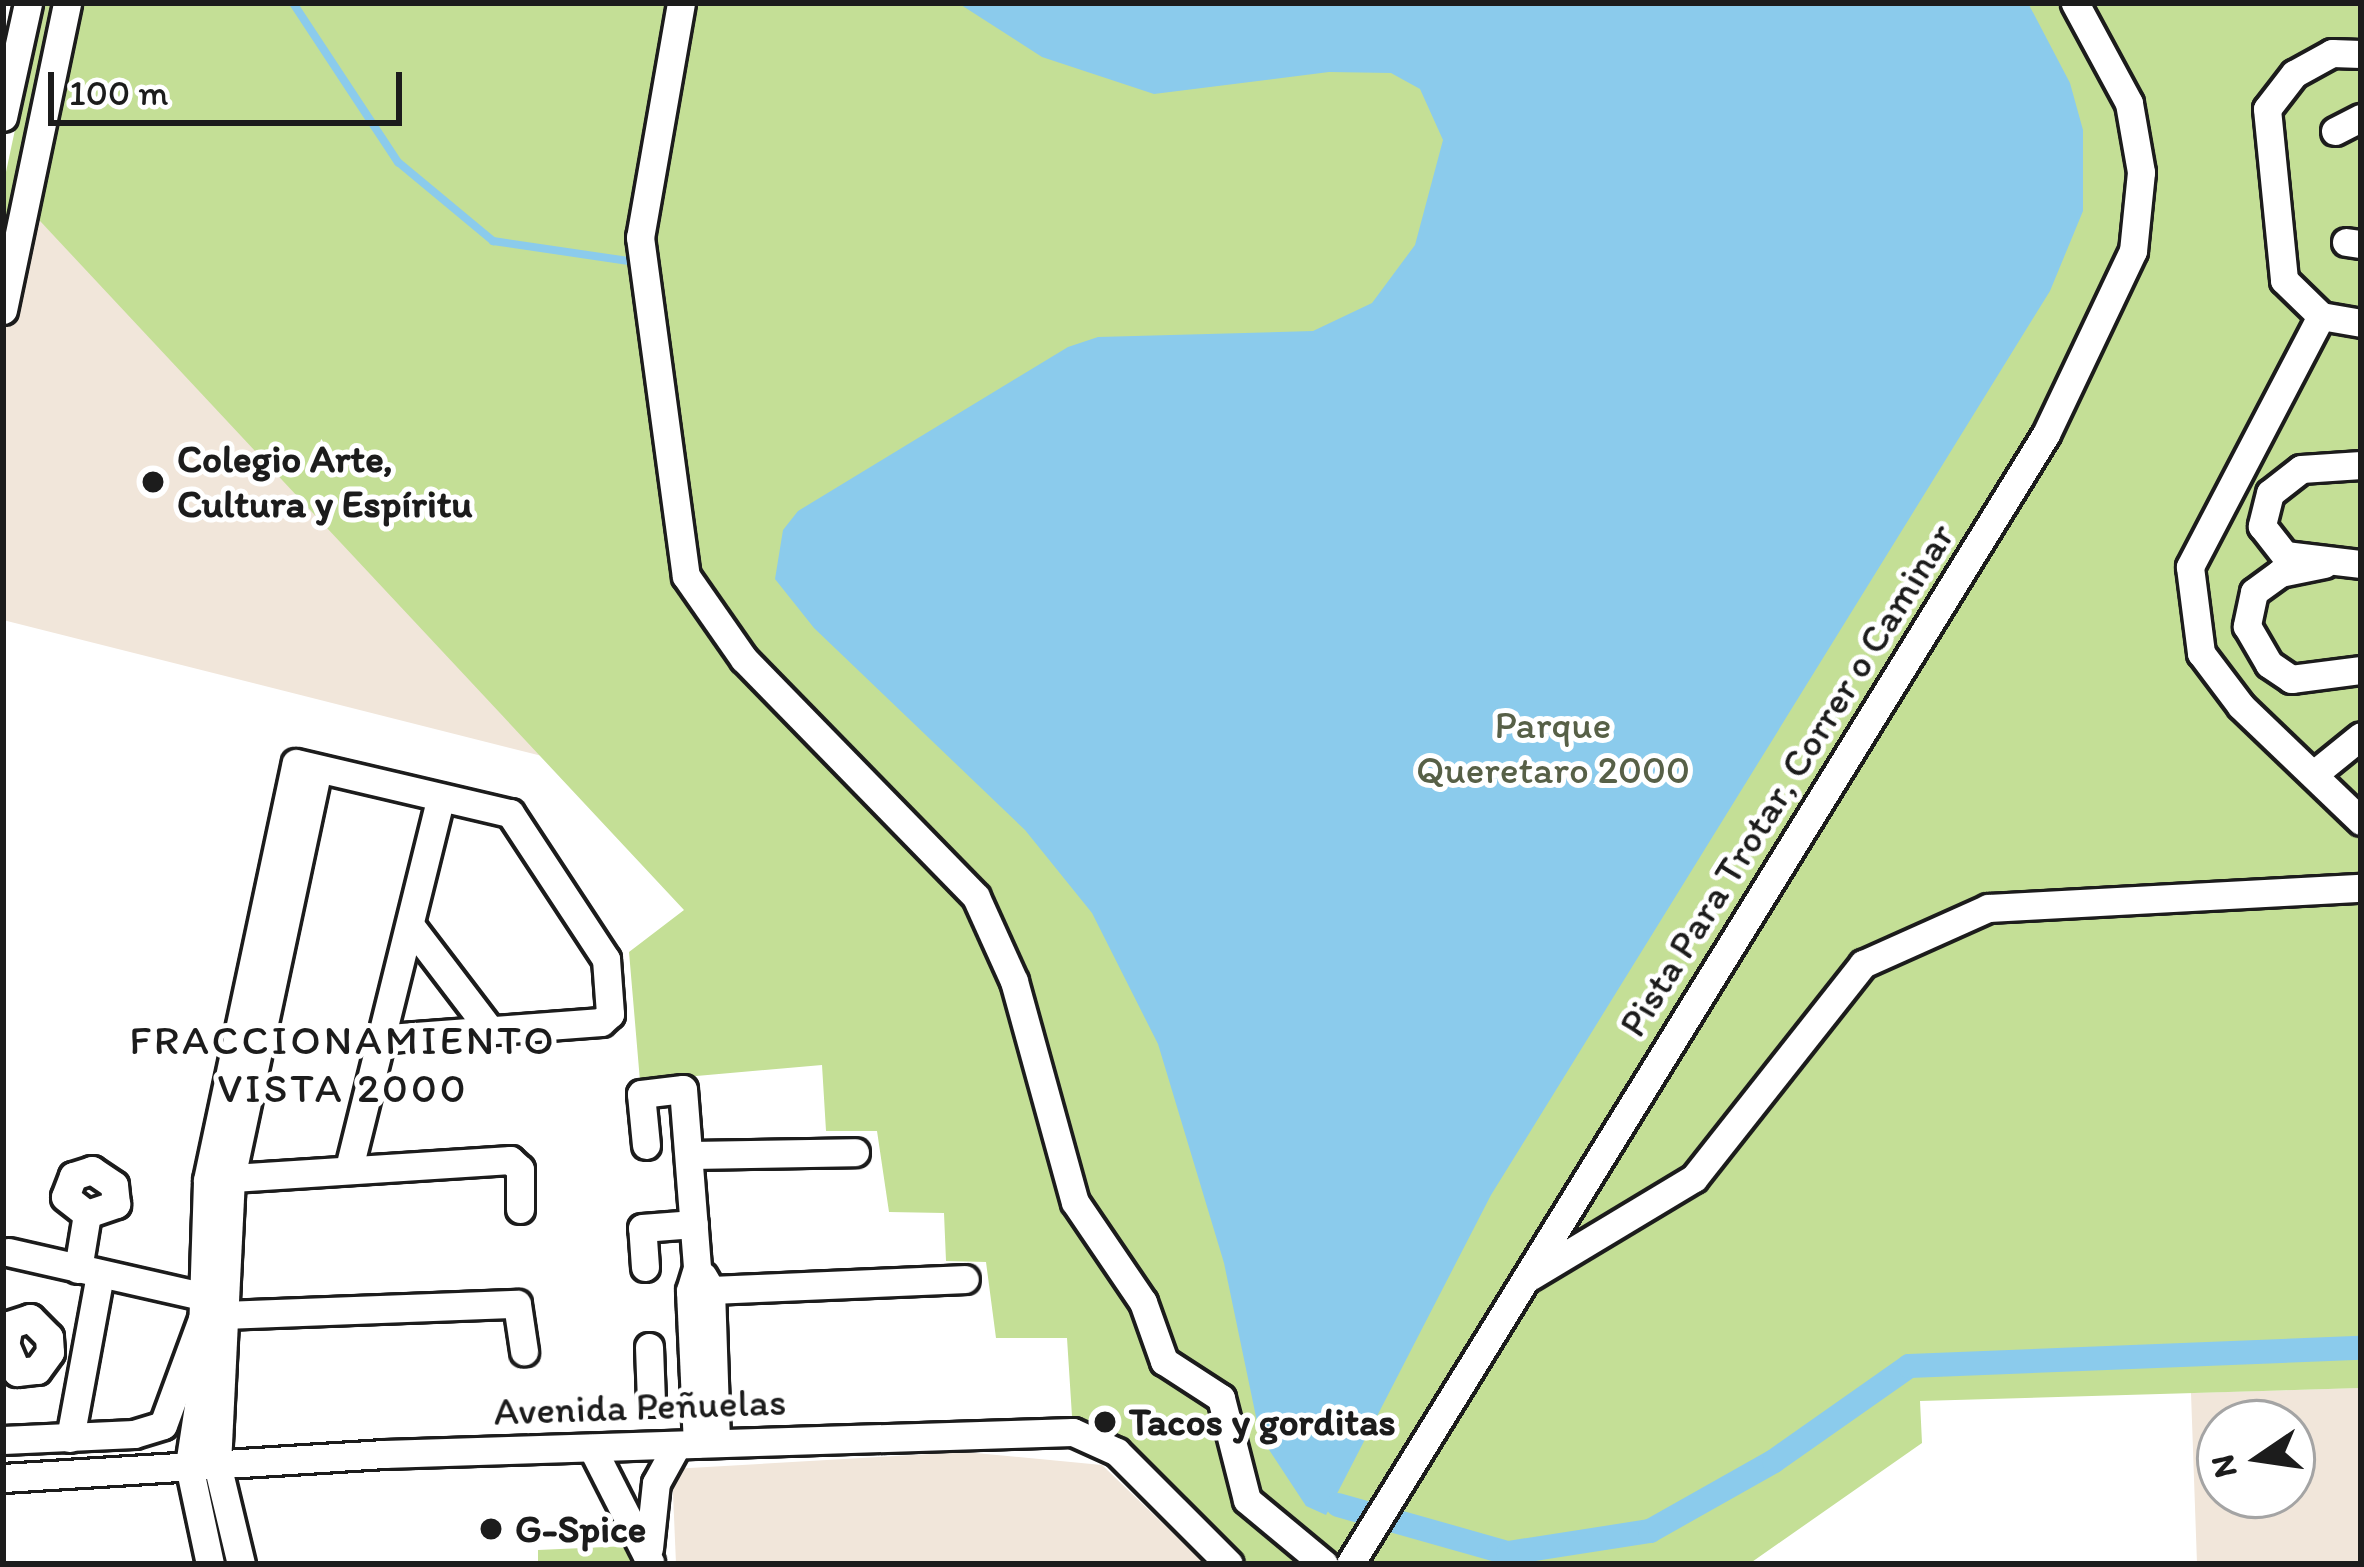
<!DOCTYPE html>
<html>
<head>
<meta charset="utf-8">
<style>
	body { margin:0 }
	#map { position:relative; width:2364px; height:1567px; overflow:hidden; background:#fff; font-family:Itim,sans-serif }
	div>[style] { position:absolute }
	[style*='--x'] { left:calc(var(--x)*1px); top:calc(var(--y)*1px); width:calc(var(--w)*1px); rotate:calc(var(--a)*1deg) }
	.built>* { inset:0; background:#f1e6da }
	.green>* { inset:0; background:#c4df96 }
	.water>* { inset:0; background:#8bcbec }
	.stream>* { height:8px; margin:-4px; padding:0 4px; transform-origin:4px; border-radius:4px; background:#8bcbec }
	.canal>* { height:24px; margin:-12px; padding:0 12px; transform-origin:12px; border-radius:12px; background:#8bcbec }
	.roads { filter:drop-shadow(3px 0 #1c1c1c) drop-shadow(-3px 0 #1c1c1c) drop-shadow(0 3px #1c1c1c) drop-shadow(0 -3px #1c1c1c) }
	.minor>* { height:27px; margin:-13.5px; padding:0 13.5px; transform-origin:13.5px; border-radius:13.5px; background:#fff }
	.dots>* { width:33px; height:33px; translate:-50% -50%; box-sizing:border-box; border:6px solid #fff; border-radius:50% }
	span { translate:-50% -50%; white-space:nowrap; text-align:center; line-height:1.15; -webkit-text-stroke:10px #fff; paint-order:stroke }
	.poi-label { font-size:39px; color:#1c1c1c; font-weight:700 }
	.left { translate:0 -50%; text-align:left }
	.park-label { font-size:39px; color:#576047 }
	.street-label { font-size:39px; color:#1c1c1c }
	.neighbourhood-label { font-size:42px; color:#1c1c1c; letter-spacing:3px }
	.frame { position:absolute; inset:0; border:6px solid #1c1c1c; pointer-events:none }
	.north { position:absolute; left:2196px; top:1399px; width:120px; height:120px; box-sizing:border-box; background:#fff; border:3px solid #a4a4a4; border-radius:50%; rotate:257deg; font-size:33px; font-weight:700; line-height:48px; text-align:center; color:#1c1c1c }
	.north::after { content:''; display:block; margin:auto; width:42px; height:54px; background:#1c1c1c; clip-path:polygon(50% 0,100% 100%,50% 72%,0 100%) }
	.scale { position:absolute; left:48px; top:72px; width:354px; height:54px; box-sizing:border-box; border:6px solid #1c1c1c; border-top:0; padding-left:15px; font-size:36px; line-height:42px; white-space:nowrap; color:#1c1c1c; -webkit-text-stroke:9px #fff; paint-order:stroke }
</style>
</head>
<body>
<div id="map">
	<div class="built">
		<div style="clip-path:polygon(26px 206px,558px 760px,3px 620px,3px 319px)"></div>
		<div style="clip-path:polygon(evenodd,2361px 1388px,2361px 1561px,2197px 1564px,2191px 1393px,2361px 1388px,2220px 1423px,2292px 1423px,2292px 1495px,2220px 1495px,2220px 1423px)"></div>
		<div style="clip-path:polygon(965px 1452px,1102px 1465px,1205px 1564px,676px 1564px,672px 1469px)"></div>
	</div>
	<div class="green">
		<div style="clip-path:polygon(42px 3px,55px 3px,3px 239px,3px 186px)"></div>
		<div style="clip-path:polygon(69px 3px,2361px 3px,2361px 1388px,1920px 1401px,1922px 1443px,1749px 1564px,1221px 1564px,1117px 1452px,1073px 1432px,1067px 1338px,996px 1338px,986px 1262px,946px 1261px,944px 1213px,889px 1212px,877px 1131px,826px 1131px,822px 1065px,640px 1081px,629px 952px,684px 910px,26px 206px)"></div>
		<div style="clip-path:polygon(628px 1546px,634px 1564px,538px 1564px,538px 1550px)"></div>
	</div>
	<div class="water">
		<div style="clip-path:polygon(958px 3px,2028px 3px,2070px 83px,2083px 130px,2083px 211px,2050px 291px,1491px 1195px,1326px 1515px,1306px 1506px,1260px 1436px,1224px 1263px,1158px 1044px,1092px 913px,1025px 830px,814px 628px,775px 579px,783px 530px,798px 511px,1068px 347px,1098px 337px,1313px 331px,1372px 303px,1415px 245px,1443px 140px,1420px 89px,1391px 73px,1329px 72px,1154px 94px,1042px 57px)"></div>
	</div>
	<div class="stream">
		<div style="--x:293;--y:3;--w:191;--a:56.6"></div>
		<div style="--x:398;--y:162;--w:124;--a:39.7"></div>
		<div style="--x:493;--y:241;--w:144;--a:8.4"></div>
	</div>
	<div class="canal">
		<div style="--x:1338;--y:1505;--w:177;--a:15.8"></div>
		<div style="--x:1508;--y:1553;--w:144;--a:-8.8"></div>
		<div style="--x:1650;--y:1531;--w:142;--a:-29.4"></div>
		<div style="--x:1774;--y:1461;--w:165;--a:-35.1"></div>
		<div style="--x:1909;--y:1366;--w:452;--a:-2.3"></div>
	</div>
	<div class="roads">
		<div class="minor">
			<div style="--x:681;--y:3;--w:238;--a:99.9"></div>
			<div style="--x:640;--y:237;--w:342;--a:82.3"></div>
			<div style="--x:686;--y:576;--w:101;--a:55.1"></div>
			<div style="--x:744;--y:659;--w:332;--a:45.7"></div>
			<div style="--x:976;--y:897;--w:92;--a:65.7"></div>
			<div style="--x:1014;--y:981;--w:229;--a:74.6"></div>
			<div style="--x:1075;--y:1202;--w:121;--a:55.8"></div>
			<div style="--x:1143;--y:1302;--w:63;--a:70.4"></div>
			<div style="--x:1164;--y:1361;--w:68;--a:33"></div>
			<div style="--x:1221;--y:1398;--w:105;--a:75.7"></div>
			<div style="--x:1247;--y:1500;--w:100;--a:39.7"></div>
			<div style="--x:2361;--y:54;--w:29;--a:-178"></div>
			<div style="--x:2332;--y:53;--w:43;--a:151.1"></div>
			<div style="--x:2294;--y:74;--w:44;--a:127.6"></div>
			<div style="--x:2267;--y:109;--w:172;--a:84.3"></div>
			<div style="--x:2284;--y:280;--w:52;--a:44.2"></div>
			<div style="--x:2321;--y:316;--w:41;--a:9.9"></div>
			<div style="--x:3;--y:117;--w:117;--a:-77.6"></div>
			<div style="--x:2335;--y:131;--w:29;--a:-27"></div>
			<div style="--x:2346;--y:242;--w:15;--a:8"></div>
			<div style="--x:3;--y:310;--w:314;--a:-78.2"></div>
			<div style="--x:2321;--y:316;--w:283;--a:117.6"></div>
			<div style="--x:2190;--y:567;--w:87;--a:82.7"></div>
			<div style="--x:2201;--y:653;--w:66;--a:53"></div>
			<div style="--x:2241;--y:706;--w:166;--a:43.8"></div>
			<div style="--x:2361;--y:465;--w:60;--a:176.2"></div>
			<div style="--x:2301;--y:469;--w:39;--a:142"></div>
			<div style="--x:2270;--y:493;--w:34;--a:104"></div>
			<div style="--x:2262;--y:526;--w:37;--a:52"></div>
			<div style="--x:2285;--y:555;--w:77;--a:6.8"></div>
			<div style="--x:2324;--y:564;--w:45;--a:168.4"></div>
			<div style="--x:2280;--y:573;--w:32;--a:144"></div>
			<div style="--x:2254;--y:592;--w:35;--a:102"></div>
			<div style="--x:2247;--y:626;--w:44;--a:59.9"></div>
			<div style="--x:2269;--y:664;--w:27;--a:34"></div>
			<div style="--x:2291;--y:679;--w:71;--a:-7.3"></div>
			<div style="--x:2314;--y:774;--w:60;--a:-39"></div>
			<div style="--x:413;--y:929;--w:127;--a:52.7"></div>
			<div style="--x:646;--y:1145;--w:51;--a:-95.6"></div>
			<div style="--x:641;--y:1094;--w:42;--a:-6.8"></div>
			<div style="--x:683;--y:1089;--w:180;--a:85.5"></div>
			<div style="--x:697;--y:1268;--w:24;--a:107"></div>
			<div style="--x:690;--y:1291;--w:153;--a:87.4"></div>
			<div style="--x:690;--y:1155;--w:165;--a:-1"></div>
			<div style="--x:349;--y:1168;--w:378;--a:-76.1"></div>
			<div style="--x:217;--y:1179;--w:294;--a:-3.7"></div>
			<div style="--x:510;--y:1160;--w:13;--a:42"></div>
			<div style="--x:520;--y:1169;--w:40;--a:90"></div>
			<div style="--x:8;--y:1252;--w:217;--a:12.8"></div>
			<div style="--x:645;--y:1267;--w:39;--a:-94"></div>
			<div style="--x:642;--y:1228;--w:52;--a:-4.4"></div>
			<div style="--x:78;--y:1269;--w:56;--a:-80.7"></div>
			<div style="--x:87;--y:1214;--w:31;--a:-19"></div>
			<div style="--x:116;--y:1204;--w:19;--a:-96"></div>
			<div style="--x:114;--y:1185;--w:27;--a:-146"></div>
			<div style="--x:92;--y:1170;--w:20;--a:162"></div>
			<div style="--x:73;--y:1176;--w:22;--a:111"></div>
			<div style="--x:65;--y:1197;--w:28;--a:38"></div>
			<div style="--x:703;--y:1276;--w:16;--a:60"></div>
			<div style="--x:711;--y:1290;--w:153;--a:88.1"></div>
			<div style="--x:1531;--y:1276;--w:190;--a:-31"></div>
			<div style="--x:1694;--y:1178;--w:273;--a:-51.7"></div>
			<div style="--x:1863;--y:964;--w:137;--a:-24.1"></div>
			<div style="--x:1988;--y:908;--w:374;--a:-3.1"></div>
			<div style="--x:690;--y:1291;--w:275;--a:-2.5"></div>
			<div style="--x:3;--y:1339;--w:36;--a:67"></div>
			<div style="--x:17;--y:1372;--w:20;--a:-6"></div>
			<div style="--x:37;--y:1370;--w:22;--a:-54"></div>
			<div style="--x:50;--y:1352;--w:15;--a:-94"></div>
			<div style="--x:49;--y:1337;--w:27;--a:-135"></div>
			<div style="--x:30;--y:1318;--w:22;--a:162"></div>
			<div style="--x:9;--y:1325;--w:15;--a:101"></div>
			<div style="--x:649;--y:1347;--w:55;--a:87.9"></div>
			<div style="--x:70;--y:1438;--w:167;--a:-79.6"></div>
			<div style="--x:3;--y:1440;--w:131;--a:-2.6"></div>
			<div style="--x:134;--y:1434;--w:30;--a:-17"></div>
			<div style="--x:163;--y:1425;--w:113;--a:-69.8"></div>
			<div style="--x:202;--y:1319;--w:22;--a:-10"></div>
			<div style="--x:224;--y:1315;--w:293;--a:-2.2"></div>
			<div style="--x:517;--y:1304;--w:48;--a:81.5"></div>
			<div style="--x:592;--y:1448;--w:128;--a:63"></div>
			<div style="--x:3;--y:1478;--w:382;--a:-3.6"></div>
			<div style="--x:384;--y:1454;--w:689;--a:-1.83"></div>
			<div style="--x:1073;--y:1432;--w:48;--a:24.4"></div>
			<div style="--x:1117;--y:1452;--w:158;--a:45"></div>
			<div style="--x:649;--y:1548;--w:65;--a:-83.9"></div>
			<div style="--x:656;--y:1483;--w:43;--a:-61.1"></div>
			<div style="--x:210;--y:1564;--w:101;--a:-102"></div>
			<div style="--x:189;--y:1465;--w:73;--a:-81.3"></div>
			<div style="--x:200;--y:1393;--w:213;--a:-88.1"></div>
			<div style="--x:207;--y:1180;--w:426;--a:-78"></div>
			<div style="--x:296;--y:763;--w:220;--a:13.2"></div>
			<div style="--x:510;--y:813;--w:175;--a:56.7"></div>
			<div style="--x:606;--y:959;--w:55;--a:85.8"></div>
			<div style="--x:610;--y:1014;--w:12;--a:138"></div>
			<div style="--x:601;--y:1022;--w:216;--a:175.7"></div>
			<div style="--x:241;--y:1564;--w:103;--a:-103.5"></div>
			<div style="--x:217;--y:1464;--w:286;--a:-87.2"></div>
			<div style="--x:231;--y:1178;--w:417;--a:-78"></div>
			<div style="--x:1350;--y:1564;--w:1327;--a:-58.37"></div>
			<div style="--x:2046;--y:434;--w:203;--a:-64.6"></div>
			<div style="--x:2133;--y:251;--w:79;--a:-84.2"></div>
			<div style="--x:2141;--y:172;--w:70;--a:-99.9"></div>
			<div style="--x:2129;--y:103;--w:114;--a:-118.4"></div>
		</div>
	</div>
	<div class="dots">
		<div style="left:153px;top:482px;background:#1c1c1c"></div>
		<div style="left:1105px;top:1422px;background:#1c1c1c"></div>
		<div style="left:491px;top:1529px;background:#1c1c1c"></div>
	</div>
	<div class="poi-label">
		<span class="left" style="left:177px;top:482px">Colegio Arte,<br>Cultura y Espíritu</span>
		<span class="left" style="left:1129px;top:1422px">Tacos y gorditas</span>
		<span class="left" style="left:515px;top:1529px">G-Spice</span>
	</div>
	<div class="park-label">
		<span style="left:1553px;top:748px">Parque<br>Queretaro 2000</span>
	</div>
	<div class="street-label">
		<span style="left:1787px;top:780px;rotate:-58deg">Pista Para Trotar, Correr o Caminar</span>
		<span style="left:640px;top:1407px;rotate:-2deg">Avenida Peñuelas</span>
	</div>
	<div class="neighbourhood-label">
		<span style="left:343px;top:1064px">FRACCIONAMIENTO<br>VISTA 2000</span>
	</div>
	<div class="frame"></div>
	<div class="north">N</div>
	<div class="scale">100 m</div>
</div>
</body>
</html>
